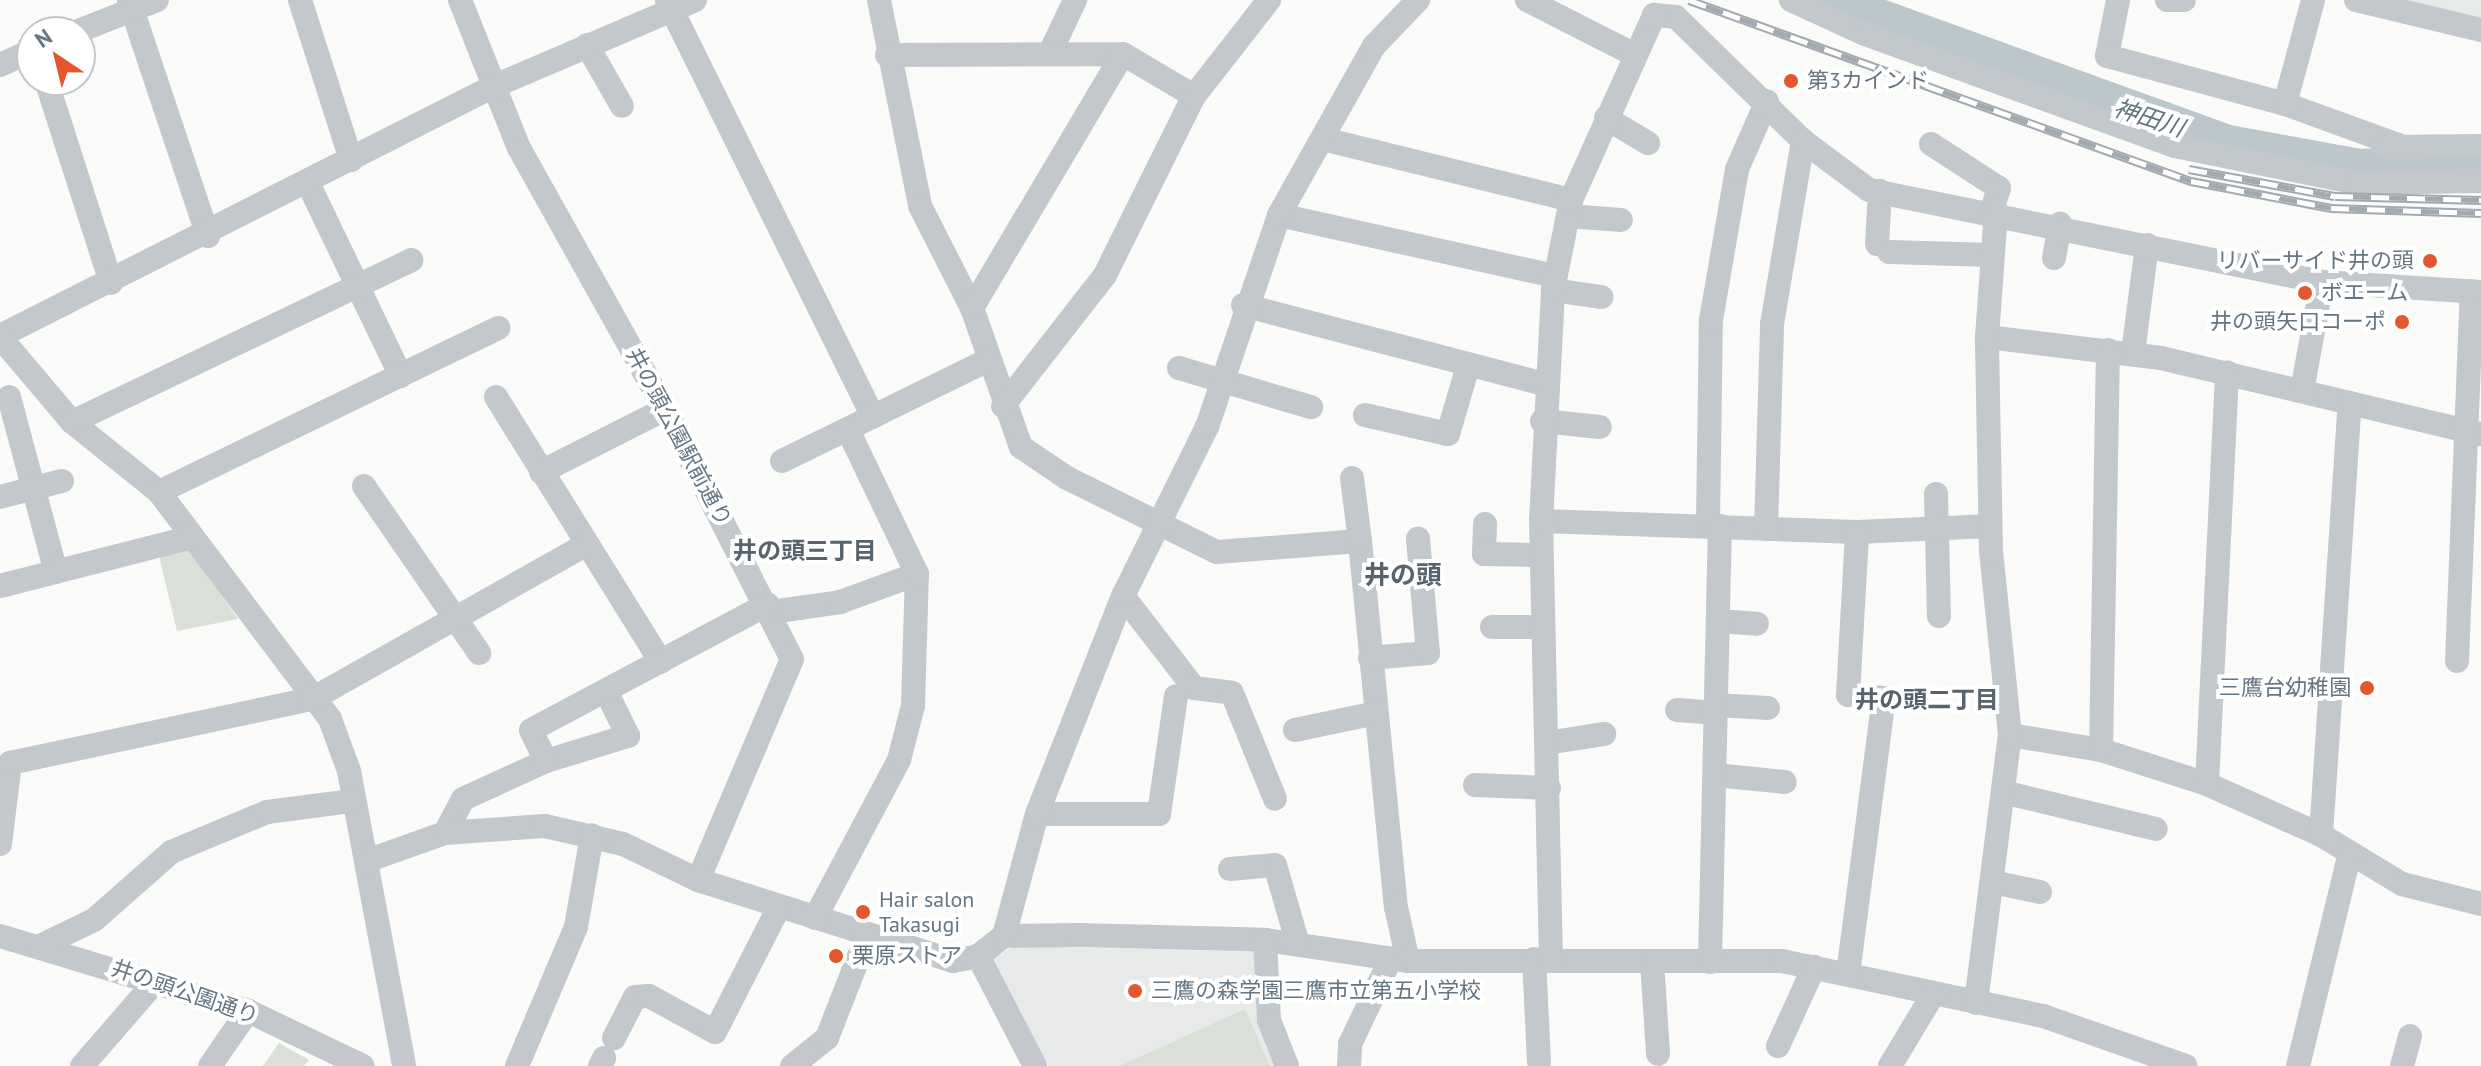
<!DOCTYPE html>
<meta charset="utf-8">
<style>
body{margin:0}
#map{position:relative;width:2481px;height:1066px;overflow:hidden;background:#fafaf8;font-family:"PT Sans","Noto Sans JP",sans-serif}
div>[style]{position:absolute}
[style*='--x']{left:calc(var(--x)*1px);top:calc(var(--y)*1px);width:calc(var(--w)*1px);rotate:calc(var(--a)*1deg)}
.built>*{inset:0;background:#e8e9e9}
.green>*{inset:0;background:#dadfd7}
.river>*{height:36px;margin:-18px;padding:0 18px;transform-origin:18px;border-radius:18px;background:#bbc7cb}
.minor>*{height:24px;margin:-12px;padding:0 12px;transform-origin:12px;border-radius:12px;background:#c3c8cc}
.rail>*{height:9px;margin-top:-4.5px;transform-origin:0;background:repeating-linear-gradient(90deg,#fff 0 18px,#a2aab0 0 36px);box-sizing:border-box;border-block:2px solid #a2aab0}
.dots>*{width:22px;height:22px;translate:-50% -50%;box-sizing:border-box;border:4px solid #fff;border-radius:50%}
span{translate:-50% -50%;white-space:nowrap;text-align:center;line-height:1.15;-webkit-text-stroke:8px #fff;paint-order:stroke}
.poi-label{font-size:22px;color:#657683}
.left{translate:0 -50%;text-align:left}
.right{translate:-100% -50%;text-align:right}
.street-label{font-size:22px;color:#657683}
.water-label{font-size:24px;color:#60757c;font-style:italic}
.neighbourhood-label{font-size:24px;color:#57646e;font-weight:700}
.quarter-label{font-size:26px;color:#57646e;font-weight:700}
.north{position:absolute;left:16px;top:16px;width:80px;height:80px;box-sizing:border-box;background:#fff;border:2px solid #c1c8cd;border-radius:50%;rotate:325deg;font-size:22px;font-weight:700;line-height:32px;text-align:center;color:#657683}
.north::after{content:'';display:block;margin:auto;width:28px;height:36px;background:#e4572e;clip-path:polygon(50% 0,100% 100%,50% 72%,0 100%)}
</style>
<div id="map">
<div class="built">
<div style="clip-path:polygon(2392px 0,2481px 0,2481px 19px)"></div>
<div style="clip-path:polygon(1015px 946px,1262px 952px,1279px 1066px,1049px 1066px,991px 959px)"></div>
</div>
<div class="green">
<div style="clip-path:polygon(187px 545px,238px 619px,177px 631px,158px 552px)"></div>
<div style="clip-path:polygon(1245px 1009px,1270px 1066px,1120px 1066px)"></div>
<div style="clip-path:polygon(279px 1043px,309px 1060px,304px 1066px,263px 1066px)"></div>
</div>
<div class="river">
<div style="--x:1833;--y:0;--w:420;--a:19.9"></div>
<div style="--x:2228;--y:143;--w:134;--a:10.3"></div>
<div style="--x:2360;--y:167;--w:121;--a:-2.4"></div>
</div>
<div class="minor">
<div style="--x:129;--y:0;--w:249;--a:71.5"></div>
<div style="--x:300;--y:0;--w:168;--a:72.3"></div>
<div style="--x:460;--y:0;--w:159;--a:68.3"></div>
<div style="--x:519;--y:148;--w:299;--a:60.8"></div>
<div style="--x:665;--y:409;--w:280;--a:63.1"></div>
<div style="--x:792;--y:659;--w:240;--a:113"></div>
<div style="--x:667;--y:0;--w:465;--a:63.7"></div>
<div style="--x:879;--y:0;--w:210;--a:78.7"></div>
<div style="--x:920;--y:206;--w:114;--a:63"></div>
<div style="--x:972;--y:308;--w:147;--a:70.6"></div>
<div style="--x:1021;--y:447;--w:55;--a:34"></div>
<div style="--x:1067;--y:478;--w:167;--a:26.3"></div>
<div style="--x:1217;--y:552;--w:143;--a:-4.4"></div>
<div style="--x:1360;--y:541;--w:368;--a:84.4"></div>
<div style="--x:1396;--y:907;--w:55;--a:77.5"></div>
<div style="--x:1527;--y:0;--w:119;--a:27"></div>
<div style="--x:1791;--y:0;--w:81;--a:24.7"></div>
<div style="--x:1865;--y:34;--w:330;--a:19.9"></div>
<div style="--x:2175;--y:146;--w:186;--a:11.5"></div>
<div style="--x:2357;--y:183;--w:124;--a:-0.9"></div>
<div style="--x:2118;--y:0;--w:57;--a:101.1"></div>
<div style="--x:2107;--y:56;--w:184;--a:15.1"></div>
<div style="--x:2285;--y:104;--w:120;--a:19.9"></div>
<div style="--x:2167;--y:0;--w:17;--a:0"></div>
<div style="--x:2356;--y:0;--w:129;--a:13.5"></div>
<div style="--x:76;--y:32;--w:87;--a:-21.6"></div>
<div style="--x:587;--y:45;--w:70;--a:60.2"></div>
<div style="--x:1050;--y:53;--w:59;--a:-64.7"></div>
<div style="--x:887;--y:55;--w:236;--a:-0.2"></div>
<div style="--x:1123;--y:54;--w:82;--a:30.6"></div>
<div style="--x:0;--y:65;--w:35;--a:-24"></div>
<div style="--x:46;--y:80;--w:213;--a:72.2"></div>
<div style="--x:2285;--y:104;--w:108;--a:-74.9"></div>
<div style="--x:1606;--y:118;--w:49;--a:30.8"></div>
<div style="--x:1323;--y:139;--w:255;--a:13.8"></div>
<div style="--x:1931;--y:144;--w:81;--a:32.9"></div>
<div style="--x:1999;--y:188;--w:22;--a:108"></div>
<div style="--x:2384;--y:147;--w:97;--a:-0.6"></div>
<div style="--x:308;--y:183;--w:214;--a:64.3"></div>
<div style="--x:1279;--y:215;--w:283;--a:12.5"></div>
<div style="--x:1568;--y:216;--w:53;--a:4.3"></div>
<div style="--x:1877;--y:244;--w:53;--a:-86.8"></div>
<div style="--x:1889;--y:252;--w:103;--a:1.7"></div>
<div style="--x:2054;--y:258;--w:35;--a:-80"></div>
<div style="--x:1553;--y:290;--w:49;--a:8.3"></div>
<div style="--x:1243;--y:305;--w:312;--a:14.7"></div>
<div style="--x:972;--y:308;--w:295;--a:-59.3"></div>
<div style="--x:0;--y:336;--w:549;--a:-26.84"></div>
<div style="--x:490;--y:88;--w:223;--a:-23.2"></div>
<div style="--x:0;--y:337;--w:111;--a:49.7"></div>
<div style="--x:72;--y:422;--w:112;--a:38.8"></div>
<div style="--x:159;--y:492;--w:284;--a:53"></div>
<div style="--x:330;--y:719;--w:55;--a:69.9"></div>
<div style="--x:349;--y:771;--w:300;--a:79.4"></div>
<div style="--x:1987;--y:337;--w:175;--a:6.9"></div>
<div style="--x:2161;--y:358;--w:329;--a:13.4"></div>
<div style="--x:2133;--y:353;--w:109;--a:-82.6"></div>
<div style="--x:1179;--y:368;--w:138;--a:16.5"></div>
<div style="--x:2302;--y:391;--w:111;--a:-79.6"></div>
<div style="--x:9;--y:397;--w:181;--a:75"></div>
<div style="--x:496;--y:397;--w:312;--a:58.1"></div>
<div style="--x:1003;--y:406;--w:166;--a:-52.1"></div>
<div style="--x:1105;--y:275;--w:200;--a:-63.6"></div>
<div style="--x:1194;--y:96;--w:122;--a:-52"></div>
<div style="--x:1365;--y:415;--w:85;--a:12.9"></div>
<div style="--x:1448;--y:434;--w:71;--a:-73.6"></div>
<div style="--x:1542;--y:421;--w:58;--a:5.9"></div>
<div style="--x:72;--y:422;--w:376;--a:-25.5"></div>
<div style="--x:782;--y:461;--w:229;--a:-26.1"></div>
<div style="--x:541;--y:472;--w:139;--a:-26.9"></div>
<div style="--x:1352;--y:478;--w:64;--a:82.8"></div>
<div style="--x:364;--y:486;--w:203;--a:55.4"></div>
<div style="--x:159;--y:492;--w:377;--a:-25.8"></div>
<div style="--x:1936;--y:494;--w:122;--a:88.6"></div>
<div style="--x:0;--y:497;--w:64;--a:-14.5"></div>
<div style="--x:1541;--y:521;--w:316;--a:2"></div>
<div style="--x:1857;--y:532;--w:133;--a:-2.6"></div>
<div style="--x:1485;--y:524;--w:30;--a:92"></div>
<div style="--x:1484;--y:554;--w:57;--a:1"></div>
<div style="--x:1708;--y:525;--w:205;--a:-89.2"></div>
<div style="--x:1711;--y:320;--w:153;--a:-80.2"></div>
<div style="--x:1737;--y:169;--w:74;--a:-66.2"></div>
<div style="--x:1766;--y:529;--w:205;--a:-88.3"></div>
<div style="--x:1772;--y:324;--w:186;--a:-80.4"></div>
<div style="--x:0;--y:586;--w:195;--a:-14.3"></div>
<div style="--x:1123;--y:596;--w:116;--a:52.3"></div>
<div style="--x:1194;--y:688;--w:38;--a:7"></div>
<div style="--x:1232;--y:693;--w:114;--a:67.9"></div>
<div style="--x:771;--y:612;--w:70;--a:-8.2"></div>
<div style="--x:840;--y:602;--w:82;--a:-20"></div>
<div style="--x:1718;--y:621;--w:39;--a:4"></div>
<div style="--x:1492;--y:627;--w:50;--a:0"></div>
<div style="--x:1370;--y:658;--w:58;--a:-4.9"></div>
<div style="--x:1428;--y:653;--w:115;--a:-95"></div>
<div style="--x:2457;--y:661;--w:370;--a:-87.7"></div>
<div style="--x:1716;--y:705;--w:52;--a:3.3"></div>
<div style="--x:1677;--y:710;--w:39;--a:4"></div>
<div style="--x:1295;--y:730;--w:83;--a:-11.9"></div>
<div style="--x:2010;--y:735;--w:92;--a:9.4"></div>
<div style="--x:2101;--y:750;--w:111;--a:17.8"></div>
<div style="--x:2207;--y:784;--w:125;--a:24.1"></div>
<div style="--x:2321;--y:835;--w:95;--a:31.2"></div>
<div style="--x:2402;--y:884;--w:81;--a:14.2"></div>
<div style="--x:1547;--y:743;--w:58;--a:-9"></div>
<div style="--x:2101;--y:750;--w:400;--a:-89"></div>
<div style="--x:546;--y:761;--w:86;--a:-17"></div>
<div style="--x:628;--y:736;--w:46;--a:-116"></div>
<div style="--x:1715;--y:775;--w:70;--a:5.7"></div>
<div style="--x:2207;--y:784;--w:412;--a:-87.2"></div>
<div style="--x:1475;--y:785;--w:74;--a:2.3"></div>
<div style="--x:2003;--y:792;--w:157;--a:13.6"></div>
<div style="--x:1037;--y:814;--w:122;--a:0"></div>
<div style="--x:1159;--y:814;--w:119;--a:-81.8"></div>
<div style="--x:445;--y:833;--w:38;--a:-62"></div>
<div style="--x:463;--y:799;--w:91;--a:-24.6"></div>
<div style="--x:546;--y:761;--w:34;--a:-116"></div>
<div style="--x:531;--y:730;--w:268;--a:-28"></div>
<div style="--x:2321;--y:835;--w:433;--a:-86.2"></div>
<div style="--x:0;--y:844;--w:82;--a:-83"></div>
<div style="--x:10;--y:763;--w:309;--a:-12"></div>
<div style="--x:312;--y:699;--w:316;--a:-29.4"></div>
<div style="--x:366;--y:861;--w:84;--a:-19.5"></div>
<div style="--x:445;--y:833;--w:100;--a:-4"></div>
<div style="--x:545;--y:826;--w:80;--a:13"></div>
<div style="--x:623;--y:844;--w:83;--a:25.6"></div>
<div style="--x:698;--y:880;--w:268;--a:17.6"></div>
<div style="--x:953;--y:961;--w:25;--a:-11"></div>
<div style="--x:978;--y:956;--w:33;--a:-38"></div>
<div style="--x:1004;--y:936;--w:76;--a:-0.8"></div>
<div style="--x:1080;--y:935;--w:185;--a:1.5"></div>
<div style="--x:1265;--y:940;--w:145;--a:8.4"></div>
<div style="--x:1408;--y:961;--w:374;--a:0"></div>
<div style="--x:1782;--y:961;--w:267;--a:11.9"></div>
<div style="--x:2043;--y:1016;--w:151;--a:19.3"></div>
<div style="--x:1230;--y:869;--w:45;--a:-5.1"></div>
<div style="--x:1275;--y:865;--w:82;--a:73.8"></div>
<div style="--x:1992;--y:882;--w:49;--a:11.8"></div>
<div style="--x:815;--y:918;--w:179;--a:-62"></div>
<div style="--x:899;--y:760;--w:56;--a:-75.5"></div>
<div style="--x:913;--y:706;--w:132;--a:-88.3"></div>
<div style="--x:917;--y:574;--w:160;--a:-115.6"></div>
<div style="--x:0;--y:936;--w:259;--a:16.8"></div>
<div style="--x:248;--y:1011;--w:127;--a:25.6"></div>
<div style="--x:1004;--y:936;--w:126;--a:-74.9"></div>
<div style="--x:1037;--y:814;--w:234;--a:-68.5"></div>
<div style="--x:1123;--y:596;--w:189;--a:-63.6"></div>
<div style="--x:1207;--y:427;--w:224;--a:-71.2"></div>
<div style="--x:1279;--y:215;--w:194;--a:-60.7"></div>
<div style="--x:1374;--y:46;--w:64;--a:-46.3"></div>
<div style="--x:1265;--y:940;--w:80;--a:87.1"></div>
<div style="--x:1269;--y:1020;--w:49;--a:68.6"></div>
<div style="--x:42;--y:945;--w:58;--a:-25.7"></div>
<div style="--x:94;--y:920;--w:103;--a:-41.4"></div>
<div style="--x:171;--y:852;--w:104;--a:-22.6"></div>
<div style="--x:267;--y:812;--w:86;--a:-7.4"></div>
<div style="--x:978;--y:956;--w:124;--a:62.6"></div>
<div style="--x:1534;--y:959;--w:103;--a:87.2"></div>
<div style="--x:1551;--y:960;--w:439;--a:-91.3"></div>
<div style="--x:1541;--y:521;--w:231;--a:-87"></div>
<div style="--x:1553;--y:290;--w:92;--a:-78.7"></div>
<div style="--x:1571;--y:200;--w:203;--a:-65.8"></div>
<div style="--x:1654;--y:15;--w:22;--a:5"></div>
<div style="--x:1676;--y:17;--w:177;--a:44.3"></div>
<div style="--x:1803;--y:141;--w:82;--a:36.6"></div>
<div style="--x:1869;--y:190;--w:462;--a:11.5"></div>
<div style="--x:2322;--y:282;--w:159;--a:3.6"></div>
<div style="--x:1652;--y:961;--w:93;--a:86.3"></div>
<div style="--x:1710;--y:962;--w:436;--a:-88.7"></div>
<div style="--x:1848;--y:974;--w:278;--a:-82.6"></div>
<div style="--x:1884;--y:698;--w:36;--a:-175"></div>
<div style="--x:1848;--y:695;--w:163;--a:-86.8"></div>
<div style="--x:1976;--y:1003;--w:270;--a:-82.8"></div>
<div style="--x:2010;--y:735;--w:184;--a:-95.9"></div>
<div style="--x:1991;--y:552;--w:215;--a:-91.1"></div>
<div style="--x:1987;--y:337;--w:127;--a:-85.9"></div>
<div style="--x:614;--y:1038;--w:46;--a:-62.9"></div>
<div style="--x:635;--y:997;--w:14;--a:-4"></div>
<div style="--x:649;--y:996;--w:75;--a:28.6"></div>
<div style="--x:715;--y:1032;--w:140;--a:-62.9"></div>
<div style="--x:1778;--y:1046;--w:87;--a:-65.5"></div>
<div style="--x:82;--y:1066;--w:111;--a:-49"></div>
<div style="--x:210;--y:1066;--w:67;--a:-55.4"></div>
<div style="--x:517;--y:1066;--w:151;--a:-67"></div>
<div style="--x:576;--y:927;--w:93;--a:-80.1"></div>
<div style="--x:600;--y:1066;--w:9;--a:-63"></div>
<div style="--x:792;--y:1066;--w:45;--a:-38.7"></div>
<div style="--x:827;--y:1038;--w:107;--a:-68.7"></div>
<div style="--x:1349;--y:1066;--w:22;--a:-87"></div>
<div style="--x:1350;--y:1044;--w:93;--a:-64.5"></div>
<div style="--x:1890;--y:1066;--w:82;--a:-59"></div>
<div style="--x:2298;--y:1066;--w:219;--a:-76.3"></div>
<div style="--x:2402;--y:1066;--w:31;--a:-75"></div>
</div>
<div class="rail">
<div style="--x:1689;--y:0;--w:534;--a:19.83"></div>
<div style="--x:2191;--y:181;--w:143;--a:10.9"></div>
<div style="--x:2331;--y:208;--w:150;--a:1.9"></div>
<div style="--x:2189;--y:169;--w:148;--a:10.5"></div>
<div style="--x:2335;--y:196;--w:146;--a:1.6"></div>
</div>
<div class="dots">
<div style="left:1791px;top:81px;background:#e4572e"></div>
<div style="left:2430px;top:261px;background:#e4572e"></div>
<div style="left:2305px;top:293px;background:#e4572e"></div>
<div style="left:2402px;top:322px;background:#e4572e"></div>
<div style="left:2367px;top:688px;background:#e4572e"></div>
<div style="left:863px;top:912px;background:#e4572e"></div>
<div style="left:836px;top:956px;background:#e4572e"></div>
<div style="left:1135px;top:991px;background:#e4572e"></div>
</div>
<div class="poi-label">
<span class="left" style="left:1807px;top:81px">第3カインド</span>
<span class="right" style="left:2414px;top:261px">リバーサイド井の頭</span>
<span class="left" style="left:2321px;top:293px">ボエーム</span>
<span class="right" style="left:2386px;top:322px">井の頭矢口コーポ</span>
<span class="right" style="left:2351px;top:688px">三鷹台幼稚園</span>
<span class="left" style="left:879px;top:912px">Hair salon<br>Takasugi</span>
<span class="left" style="left:852px;top:956px">栗原ストア</span>
<span class="left" style="left:1151px;top:991px">三鷹の森学園三鷹市立第五小学校</span>
</div>
<div class="street-label">
<span style="left:679px;top:437px;rotate:62deg">井の頭公園駅前通り</span>
<span style="left:185px;top:992px;rotate:19deg">井の頭公園通り</span>
</div>
<div class="water-label">
<span style="left:2149px;top:118px;rotate:18deg">神田川</span>
</div>
<div class="neighbourhood-label">
<span style="left:805px;top:551px">井の頭三丁目</span>
<span style="left:1927px;top:700px">井の頭二丁目</span>
</div>
<div class="quarter-label">
<span style="left:1403px;top:575px">井の頭</span>
</div>
<div class="north">N</div>
</div>
